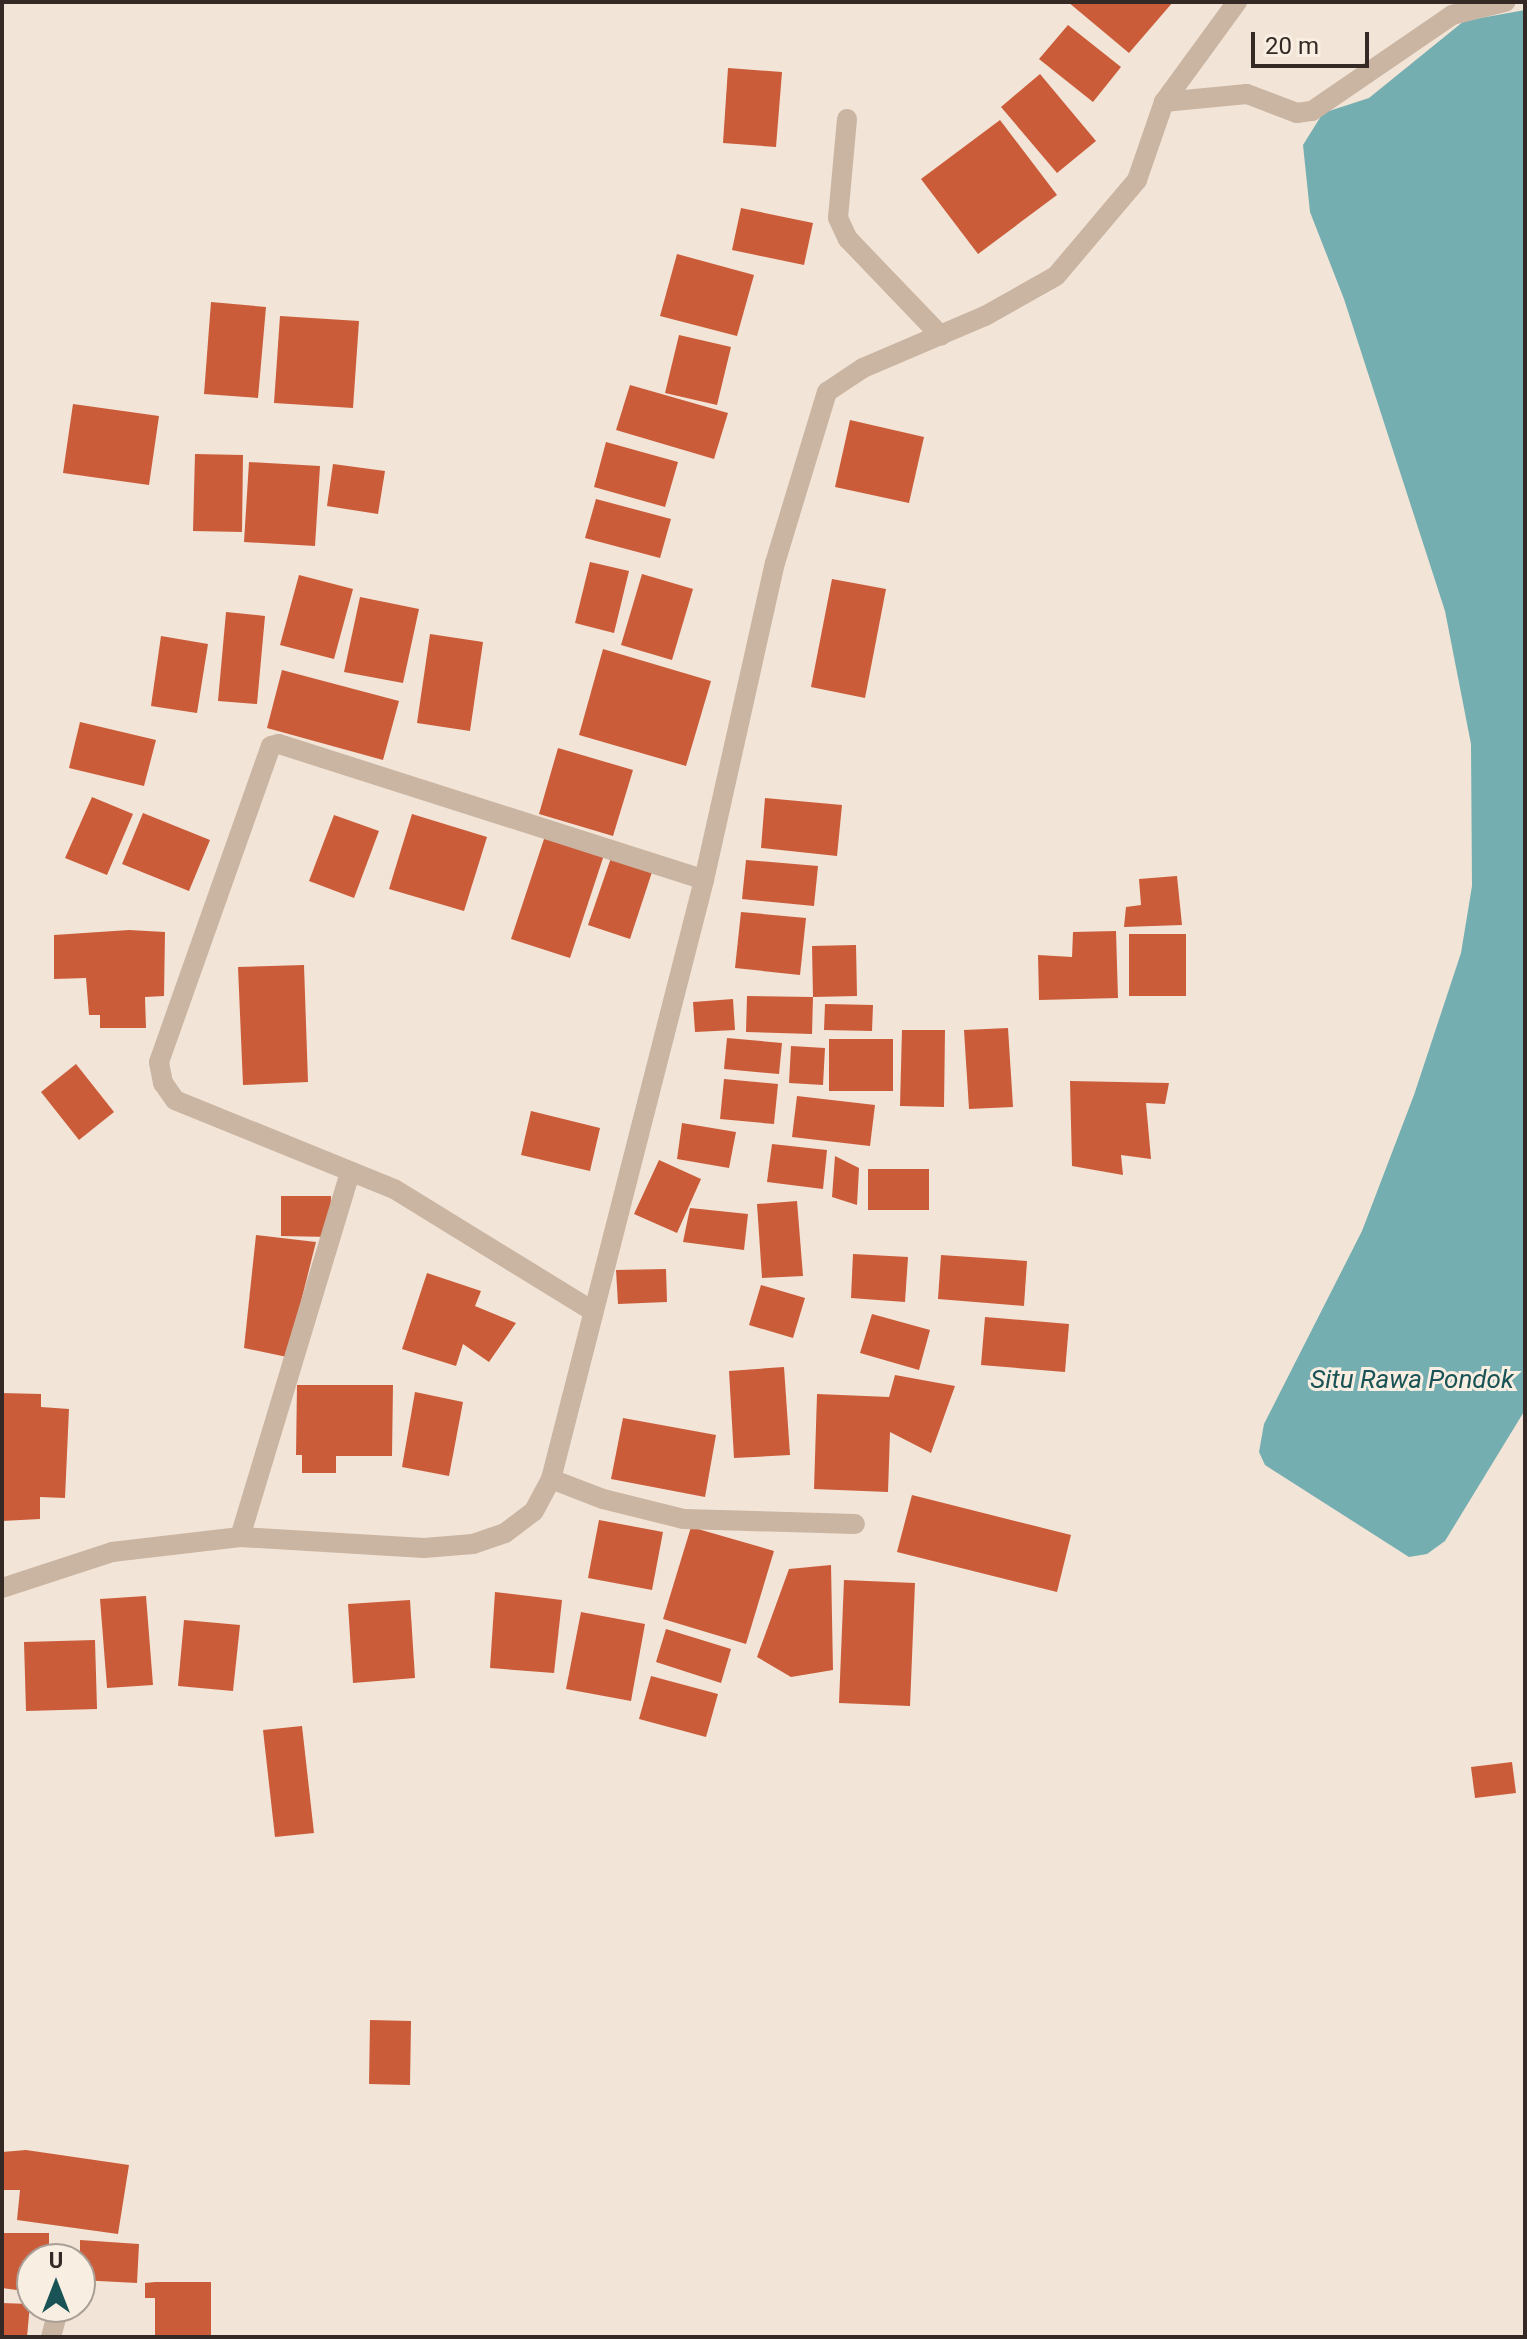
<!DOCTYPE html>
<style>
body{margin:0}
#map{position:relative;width:1527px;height:2339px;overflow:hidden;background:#f2e4d6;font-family:Roboto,sans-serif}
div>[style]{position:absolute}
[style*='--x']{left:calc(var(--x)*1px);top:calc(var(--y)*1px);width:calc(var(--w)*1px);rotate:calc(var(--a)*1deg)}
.water>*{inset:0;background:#74aeb0}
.building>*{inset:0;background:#cb5c3a}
.minor>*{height:20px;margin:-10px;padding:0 10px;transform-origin:10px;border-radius:10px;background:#cab4a2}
span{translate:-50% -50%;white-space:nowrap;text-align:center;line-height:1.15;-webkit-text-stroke:6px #f9eee2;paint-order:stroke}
.water-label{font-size:26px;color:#195356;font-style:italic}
.frame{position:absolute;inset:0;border:4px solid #342925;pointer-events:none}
.north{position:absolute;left:16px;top:2243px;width:80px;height:80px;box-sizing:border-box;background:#f9eee2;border:2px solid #aa9f96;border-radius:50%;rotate:0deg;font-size:22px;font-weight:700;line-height:32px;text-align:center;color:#342925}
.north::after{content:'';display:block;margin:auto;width:28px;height:36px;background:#195356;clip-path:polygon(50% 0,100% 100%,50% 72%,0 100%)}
.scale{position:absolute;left:1251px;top:32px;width:118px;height:36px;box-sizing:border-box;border:4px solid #342925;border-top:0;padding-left:10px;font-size:24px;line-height:28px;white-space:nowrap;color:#342925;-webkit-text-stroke:6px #f9eee2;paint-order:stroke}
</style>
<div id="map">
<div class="water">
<div style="clip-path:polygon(1525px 10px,1525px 1410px,1445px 1541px,1427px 1554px,1409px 1557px,1265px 1465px,1259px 1452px,1264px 1424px,1362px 1231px,1414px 1095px,1461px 953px,1472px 886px,1471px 744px,1445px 611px,1344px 299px,1310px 212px,1303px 145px,1323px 113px,1369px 98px,1464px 21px)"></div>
</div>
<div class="building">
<div style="clip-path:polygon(1068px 2px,1173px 2px,1129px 53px)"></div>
<div style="clip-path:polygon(1068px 25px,1121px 67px,1093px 102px,1039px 59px)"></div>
<div style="clip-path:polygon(728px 68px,782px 72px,776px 147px,723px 143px)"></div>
<div style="clip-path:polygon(1040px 74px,1096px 141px,1057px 173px,1001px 107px)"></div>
<div style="clip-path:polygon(1000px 120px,1057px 195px,978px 254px,921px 179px)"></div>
<div style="clip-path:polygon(741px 208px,813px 223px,804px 265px,732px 250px)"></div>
<div style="clip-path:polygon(677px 254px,754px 275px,737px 336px,660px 316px)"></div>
<div style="clip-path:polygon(211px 302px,266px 307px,258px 398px,204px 394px)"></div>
<div style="clip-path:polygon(280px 316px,359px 321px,353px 408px,274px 403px)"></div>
<div style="clip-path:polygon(679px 335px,731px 347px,717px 405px,665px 393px)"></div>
<div style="clip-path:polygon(630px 385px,728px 413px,714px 459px,616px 430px)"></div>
<div style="clip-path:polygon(73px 404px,159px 416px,149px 485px,63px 473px)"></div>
<div style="clip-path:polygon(850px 420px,924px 437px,909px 503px,835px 487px)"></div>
<div style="clip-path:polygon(606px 442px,678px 462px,665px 507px,594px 487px)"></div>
<div style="clip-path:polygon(195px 454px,243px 455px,242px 532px,193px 531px)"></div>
<div style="clip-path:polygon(249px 462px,320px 466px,315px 546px,244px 542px)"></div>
<div style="clip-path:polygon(333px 464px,385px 471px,378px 514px,327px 506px)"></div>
<div style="clip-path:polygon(596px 499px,671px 519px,660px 558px,585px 538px)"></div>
<div style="clip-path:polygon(590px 562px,629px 571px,614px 633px,575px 623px)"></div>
<div style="clip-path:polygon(642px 574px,693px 589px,672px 660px,621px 645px)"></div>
<div style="clip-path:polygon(299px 575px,353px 589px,334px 659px,280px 645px)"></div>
<div style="clip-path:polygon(832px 579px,886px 589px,865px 698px,811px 687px)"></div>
<div style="clip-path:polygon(360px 597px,419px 609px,403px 683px,344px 672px)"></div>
<div style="clip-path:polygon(226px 612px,265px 616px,257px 704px,218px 701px)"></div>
<div style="clip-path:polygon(430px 634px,483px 642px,470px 731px,417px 723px)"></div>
<div style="clip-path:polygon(161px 636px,208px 644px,197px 713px,151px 706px)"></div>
<div style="clip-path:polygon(603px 649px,711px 681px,686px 766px,579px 735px)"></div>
<div style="clip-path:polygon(282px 670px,399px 701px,383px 760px,267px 728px)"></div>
<div style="clip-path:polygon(80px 722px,156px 740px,144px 786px,69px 768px)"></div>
<div style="clip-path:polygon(558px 748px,633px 770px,613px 836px,539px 814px)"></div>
<div style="clip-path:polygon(92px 797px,133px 814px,107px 875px,65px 858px)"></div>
<div style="clip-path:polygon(765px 798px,842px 805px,837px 856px,761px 848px)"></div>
<div style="clip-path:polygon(143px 813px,210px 840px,189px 891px,122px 864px)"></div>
<div style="clip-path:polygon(412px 814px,487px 837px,464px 911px,389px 889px)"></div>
<div style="clip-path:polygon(334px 815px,379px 831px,354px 898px,309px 881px)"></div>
<div style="clip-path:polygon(545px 836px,604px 855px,570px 958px,511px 939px)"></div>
<div style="clip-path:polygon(613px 852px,654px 866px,630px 939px,588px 925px)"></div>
<div style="clip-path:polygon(746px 860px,818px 866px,814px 906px,742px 899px)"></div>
<div style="clip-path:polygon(1177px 876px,1182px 925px,1124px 927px,1126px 907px,1141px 905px,1139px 879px)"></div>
<div style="clip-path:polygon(741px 912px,806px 918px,800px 975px,735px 968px)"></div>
<div style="clip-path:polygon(129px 930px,165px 932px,164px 996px,145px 997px,146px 1028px,100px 1028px,100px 1015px,89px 1015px,86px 978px,54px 979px,54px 935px)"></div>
<div style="clip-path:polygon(1116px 931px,1118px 998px,1039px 1000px,1038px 955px,1072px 957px,1073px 932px)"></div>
<div style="clip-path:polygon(1129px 934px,1186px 934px,1186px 996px,1129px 996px)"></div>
<div style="clip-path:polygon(856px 945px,857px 996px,813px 997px,812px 946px)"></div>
<div style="clip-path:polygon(304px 965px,308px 1082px,243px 1085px,238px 967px)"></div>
<div style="clip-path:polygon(747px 996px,813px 997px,812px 1034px,746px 1032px)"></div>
<div style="clip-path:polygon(733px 999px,735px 1030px,695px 1032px,693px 1002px)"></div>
<div style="clip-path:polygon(825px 1004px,873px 1005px,872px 1031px,824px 1030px)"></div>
<div style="clip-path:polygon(1008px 1028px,1013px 1107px,969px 1109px,964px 1030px)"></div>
<div style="clip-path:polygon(902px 1030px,945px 1030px,944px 1107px,900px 1106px)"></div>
<div style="clip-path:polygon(727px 1038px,782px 1043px,779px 1074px,724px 1069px)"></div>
<div style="clip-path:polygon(829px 1039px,893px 1039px,893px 1091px,829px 1091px)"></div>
<div style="clip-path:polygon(791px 1046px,825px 1048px,823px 1085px,789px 1083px)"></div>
<div style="clip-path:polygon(76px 1064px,114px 1112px,79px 1140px,41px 1092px)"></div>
<div style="clip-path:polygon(724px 1079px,778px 1084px,774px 1124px,720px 1119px)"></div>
<div style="clip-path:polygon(1070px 1081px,1169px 1083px,1165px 1104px,1146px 1103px,1151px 1159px,1121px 1155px,1123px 1175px,1072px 1166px)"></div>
<div style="clip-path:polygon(797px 1096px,875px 1105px,870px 1146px,792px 1137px)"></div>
<div style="clip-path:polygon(531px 1111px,600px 1128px,590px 1171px,521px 1155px)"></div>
<div style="clip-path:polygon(682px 1123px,736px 1132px,729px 1168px,677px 1159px)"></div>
<div style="clip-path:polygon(772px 1144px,827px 1150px,823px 1189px,767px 1182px)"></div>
<div style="clip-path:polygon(835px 1156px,859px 1168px,857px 1205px,832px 1197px)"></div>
<div style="clip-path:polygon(659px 1160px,701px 1179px,677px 1233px,634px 1214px)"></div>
<div style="clip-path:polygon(868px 1169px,929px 1169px,929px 1210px,868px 1210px)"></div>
<div style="clip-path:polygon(281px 1196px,331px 1196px,330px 1237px,281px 1236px)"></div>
<div style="clip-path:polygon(797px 1201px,803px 1276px,762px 1278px,757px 1204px)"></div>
<div style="clip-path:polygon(690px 1208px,748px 1214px,744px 1250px,683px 1242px)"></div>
<div style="clip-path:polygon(256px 1235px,316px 1242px,287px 1357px,244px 1348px)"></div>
<div style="clip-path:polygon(853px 1254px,908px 1257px,905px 1302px,851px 1298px)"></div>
<div style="clip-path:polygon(941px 1255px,1027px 1261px,1024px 1306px,938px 1299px)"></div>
<div style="clip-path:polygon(666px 1269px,667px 1302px,618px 1304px,616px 1270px)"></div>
<div style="clip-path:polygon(427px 1273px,481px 1291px,475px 1306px,516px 1323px,489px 1362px,463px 1344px,456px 1366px,402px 1349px)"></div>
<div style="clip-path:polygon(761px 1285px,805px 1298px,793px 1338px,749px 1325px)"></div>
<div style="clip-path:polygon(872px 1314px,930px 1330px,919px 1370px,860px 1353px)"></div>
<div style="clip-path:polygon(985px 1317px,1069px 1324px,1065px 1372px,981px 1365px)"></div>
<div style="clip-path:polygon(784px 1367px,790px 1455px,734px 1458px,729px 1371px)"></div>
<div style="clip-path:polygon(895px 1375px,955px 1386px,931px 1453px,890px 1432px,888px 1492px,814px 1489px,817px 1394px,889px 1397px)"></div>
<div style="clip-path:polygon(297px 1385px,393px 1385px,392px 1456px,336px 1456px,336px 1473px,302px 1473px,302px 1455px,296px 1455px)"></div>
<div style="clip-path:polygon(415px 1392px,463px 1402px,449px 1476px,402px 1467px)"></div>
<div style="clip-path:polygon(2px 1393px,41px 1394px,41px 1407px,69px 1409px,65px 1498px,40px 1497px,40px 1519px,2px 1521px)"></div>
<div style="clip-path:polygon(623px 1418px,716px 1435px,705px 1497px,611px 1479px)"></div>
<div style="clip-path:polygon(912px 1495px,1071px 1535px,1057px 1592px,897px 1552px)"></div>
<div style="clip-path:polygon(599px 1520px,663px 1532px,652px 1590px,588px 1578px)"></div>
<div style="clip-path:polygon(691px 1527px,774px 1551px,746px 1644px,663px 1619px)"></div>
<div style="clip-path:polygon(831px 1565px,833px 1670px,791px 1677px,757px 1657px,789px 1569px)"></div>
<div style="clip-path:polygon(844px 1580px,915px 1583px,910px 1706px,839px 1703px)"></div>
<div style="clip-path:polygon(495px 1592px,562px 1600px,554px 1673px,490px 1668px)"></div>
<div style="clip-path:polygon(146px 1596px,153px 1685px,107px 1688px,100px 1599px)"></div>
<div style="clip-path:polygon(410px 1600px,415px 1678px,353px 1683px,348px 1604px)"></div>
<div style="clip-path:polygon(581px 1612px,645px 1624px,631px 1701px,566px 1689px)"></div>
<div style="clip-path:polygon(184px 1620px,240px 1625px,233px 1691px,178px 1686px)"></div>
<div style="clip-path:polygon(666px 1629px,731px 1649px,721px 1683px,656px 1662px)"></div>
<div style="clip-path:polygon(95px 1640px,97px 1709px,26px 1711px,24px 1642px)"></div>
<div style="clip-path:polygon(651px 1676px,718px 1694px,706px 1737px,639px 1719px)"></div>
<div style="clip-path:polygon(302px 1726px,314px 1833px,275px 1837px,263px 1730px)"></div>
<div style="clip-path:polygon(1512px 1762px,1516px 1793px,1475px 1798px,1471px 1767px)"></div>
<div style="clip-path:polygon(370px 2020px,411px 2021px,410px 2085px,369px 2084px)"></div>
<div style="clip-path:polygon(26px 2150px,129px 2165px,118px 2234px,17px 2220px,20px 2190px,2px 2190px,2px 2152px)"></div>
<div style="clip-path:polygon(2px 2233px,49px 2233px,49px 2259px,32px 2259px,24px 2291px,2px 2288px)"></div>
<div style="clip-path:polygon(80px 2240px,139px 2244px,137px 2283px,80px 2280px)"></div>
<div style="clip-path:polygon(155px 2282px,211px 2282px,211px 2337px,155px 2337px,155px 2298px,145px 2298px,145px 2283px)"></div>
<div style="clip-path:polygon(2px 2303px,30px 2304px,27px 2337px,2px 2337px)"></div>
</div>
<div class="minor">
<div style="--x:1164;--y:102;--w:83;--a:-5.5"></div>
<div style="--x:1247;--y:94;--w:53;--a:20.8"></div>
<div style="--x:1297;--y:113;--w:15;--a:-8"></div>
<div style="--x:1312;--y:111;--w:170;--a:-34.4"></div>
<div style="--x:1452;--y:15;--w:55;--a:-13.8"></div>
<div style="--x:847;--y:119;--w:99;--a:95.2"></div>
<div style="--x:838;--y:218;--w:23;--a:65"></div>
<div style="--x:848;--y:239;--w:134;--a:46.2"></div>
<div style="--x:591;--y:1310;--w:231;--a:-148.4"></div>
<div style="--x:394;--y:1189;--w:236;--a:-157.9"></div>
<div style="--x:175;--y:1100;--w:21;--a:-125"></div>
<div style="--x:163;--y:1083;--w:21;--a:-101"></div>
<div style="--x:159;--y:1062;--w:335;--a:-70.5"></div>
<div style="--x:271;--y:746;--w:8;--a:-14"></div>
<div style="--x:279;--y:744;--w:446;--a:17.7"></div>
<div style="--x:551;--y:1479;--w:56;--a:21"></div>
<div style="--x:603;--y:1499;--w:83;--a:13.9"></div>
<div style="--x:684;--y:1519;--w:171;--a:1.7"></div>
<div style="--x:240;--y:1537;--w:381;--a:-73.2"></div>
<div style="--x:2;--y:1588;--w:116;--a:-18.1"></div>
<div style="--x:112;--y:1552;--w:129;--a:-6.7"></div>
<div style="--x:240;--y:1537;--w:184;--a:3.4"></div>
<div style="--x:424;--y:1548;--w:49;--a:-4.7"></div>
<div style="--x:473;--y:1544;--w:34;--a:-19"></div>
<div style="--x:505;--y:1533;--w:36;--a:-37"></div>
<div style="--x:534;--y:1511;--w:36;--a:-62"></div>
<div style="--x:551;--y:1479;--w:618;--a:-75.67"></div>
<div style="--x:704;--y:880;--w:325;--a:-77.4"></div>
<div style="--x:775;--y:563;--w:179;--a:-73.1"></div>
<div style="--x:827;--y:392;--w:43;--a:-33.7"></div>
<div style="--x:863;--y:368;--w:133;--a:-23.1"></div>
<div style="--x:985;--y:316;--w:81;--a:-29.4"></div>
<div style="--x:1056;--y:276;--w:126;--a:-49.8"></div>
<div style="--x:1137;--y:180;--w:83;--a:-70.9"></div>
<div style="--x:1164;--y:102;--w:124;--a:-53.9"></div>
<div style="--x:51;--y:2337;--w:31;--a:-75"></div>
</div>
<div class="water-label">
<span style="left:1412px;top:1380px">Situ Rawa Pondok</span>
</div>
<div class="frame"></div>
<div class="north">U</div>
<div class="scale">20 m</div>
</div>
